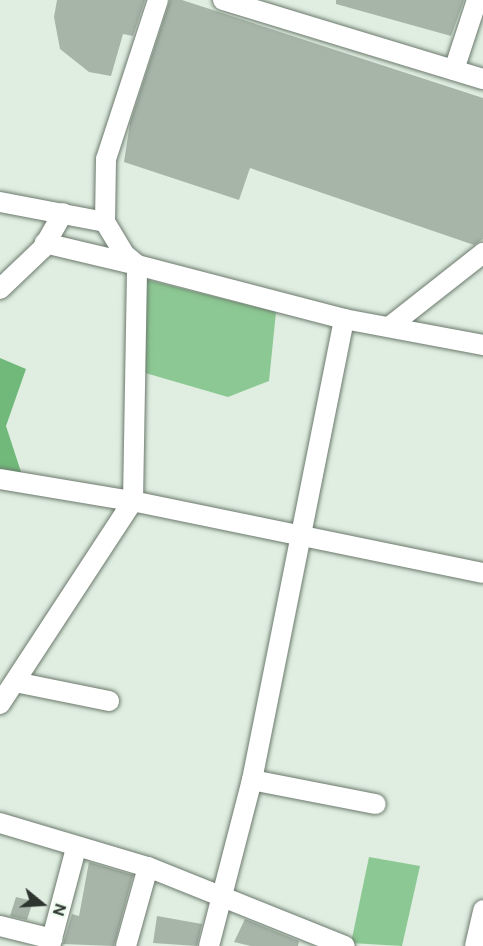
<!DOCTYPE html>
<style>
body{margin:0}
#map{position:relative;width:483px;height:946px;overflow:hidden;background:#dfeee0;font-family:"DM Sans",sans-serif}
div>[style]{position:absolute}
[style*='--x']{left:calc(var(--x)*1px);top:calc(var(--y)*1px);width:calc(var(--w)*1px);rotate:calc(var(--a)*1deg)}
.green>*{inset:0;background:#8cc893}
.forest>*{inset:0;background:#70b97a}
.building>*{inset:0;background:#a7b5a8}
.roads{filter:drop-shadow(0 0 2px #6c796d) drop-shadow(0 0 2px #6c796d)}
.minor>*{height:20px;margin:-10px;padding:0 10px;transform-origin:10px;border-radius:10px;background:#fff}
span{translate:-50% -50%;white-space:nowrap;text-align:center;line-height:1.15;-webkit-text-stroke:5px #ecfbed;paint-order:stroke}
.north{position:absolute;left:12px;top:874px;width:60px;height:60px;-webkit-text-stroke:4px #ecfbed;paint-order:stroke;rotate:108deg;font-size:16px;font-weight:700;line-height:24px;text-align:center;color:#2e342f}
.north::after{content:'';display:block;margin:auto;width:21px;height:27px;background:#2e342f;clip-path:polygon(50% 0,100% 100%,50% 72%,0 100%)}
</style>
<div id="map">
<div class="green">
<div style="clip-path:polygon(140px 278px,276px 312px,269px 381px,228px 397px,135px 370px)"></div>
<div style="clip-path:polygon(369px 857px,420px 866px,402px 946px,351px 943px)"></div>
</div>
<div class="forest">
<div style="clip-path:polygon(0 358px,26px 369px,6px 426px,23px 478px,0 474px)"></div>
</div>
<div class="building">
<div style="clip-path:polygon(57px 0,145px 0,133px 36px,123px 34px,111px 76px,89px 72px,60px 49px,54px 17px)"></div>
<div style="clip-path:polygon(170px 0,182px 0,483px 98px,483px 239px,474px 245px,250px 168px,239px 200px,124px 162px,130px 123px)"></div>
<div style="clip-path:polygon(336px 0,464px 0,451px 36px,336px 4px)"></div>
<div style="clip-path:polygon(89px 862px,133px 875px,114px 946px,63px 944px,72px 914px,79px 916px)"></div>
<div style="clip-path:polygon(16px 897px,33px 901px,27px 920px,10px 916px)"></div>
<div style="clip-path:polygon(157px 916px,202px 924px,197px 946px,153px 943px)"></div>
<div style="clip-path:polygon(245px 919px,299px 941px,298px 946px,251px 946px,234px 942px)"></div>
</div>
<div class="roads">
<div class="minor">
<div style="--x:158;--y:0;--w:167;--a:108.1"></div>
<div style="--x:106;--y:159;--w:63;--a:90.9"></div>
<div style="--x:105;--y:222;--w:37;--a:59"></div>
<div style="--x:124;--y:254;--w:17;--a:40"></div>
<div style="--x:137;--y:265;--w:214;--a:14.6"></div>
<div style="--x:344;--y:319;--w:141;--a:10.6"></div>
<div style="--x:223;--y:0;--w:272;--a:16.9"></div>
<div style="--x:454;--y:70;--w:74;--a:-71.8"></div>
<div style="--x:0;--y:202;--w:107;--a:10.8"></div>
<div style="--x:0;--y:289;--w:59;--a:-43.6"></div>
<div style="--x:43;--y:248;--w:40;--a:-60.3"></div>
<div style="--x:389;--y:327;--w:120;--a:-38.2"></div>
<div style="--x:0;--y:479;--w:139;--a:9.5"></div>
<div style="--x:137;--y:502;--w:353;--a:11.6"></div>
<div style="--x:15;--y:682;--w:96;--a:11.4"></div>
<div style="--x:0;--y:704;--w:243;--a:-56.8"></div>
<div style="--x:133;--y:501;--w:236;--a:-89"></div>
<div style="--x:137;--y:265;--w:95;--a:-166.6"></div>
<div style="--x:252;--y:780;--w:126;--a:11"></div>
<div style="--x:0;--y:823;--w:154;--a:16.6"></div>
<div style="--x:148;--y:867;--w:212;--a:21.9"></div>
<div style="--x:0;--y:926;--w:54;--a:14"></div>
<div style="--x:50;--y:946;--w:101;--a:-75.1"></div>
<div style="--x:126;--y:946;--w:82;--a:-74.4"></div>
<div style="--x:209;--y:946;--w:171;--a:-75.5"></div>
<div style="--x:252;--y:780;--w:470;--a:-78.7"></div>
<div style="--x:475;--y:946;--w:37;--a:-77"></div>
</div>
</div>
<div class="north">N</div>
</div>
